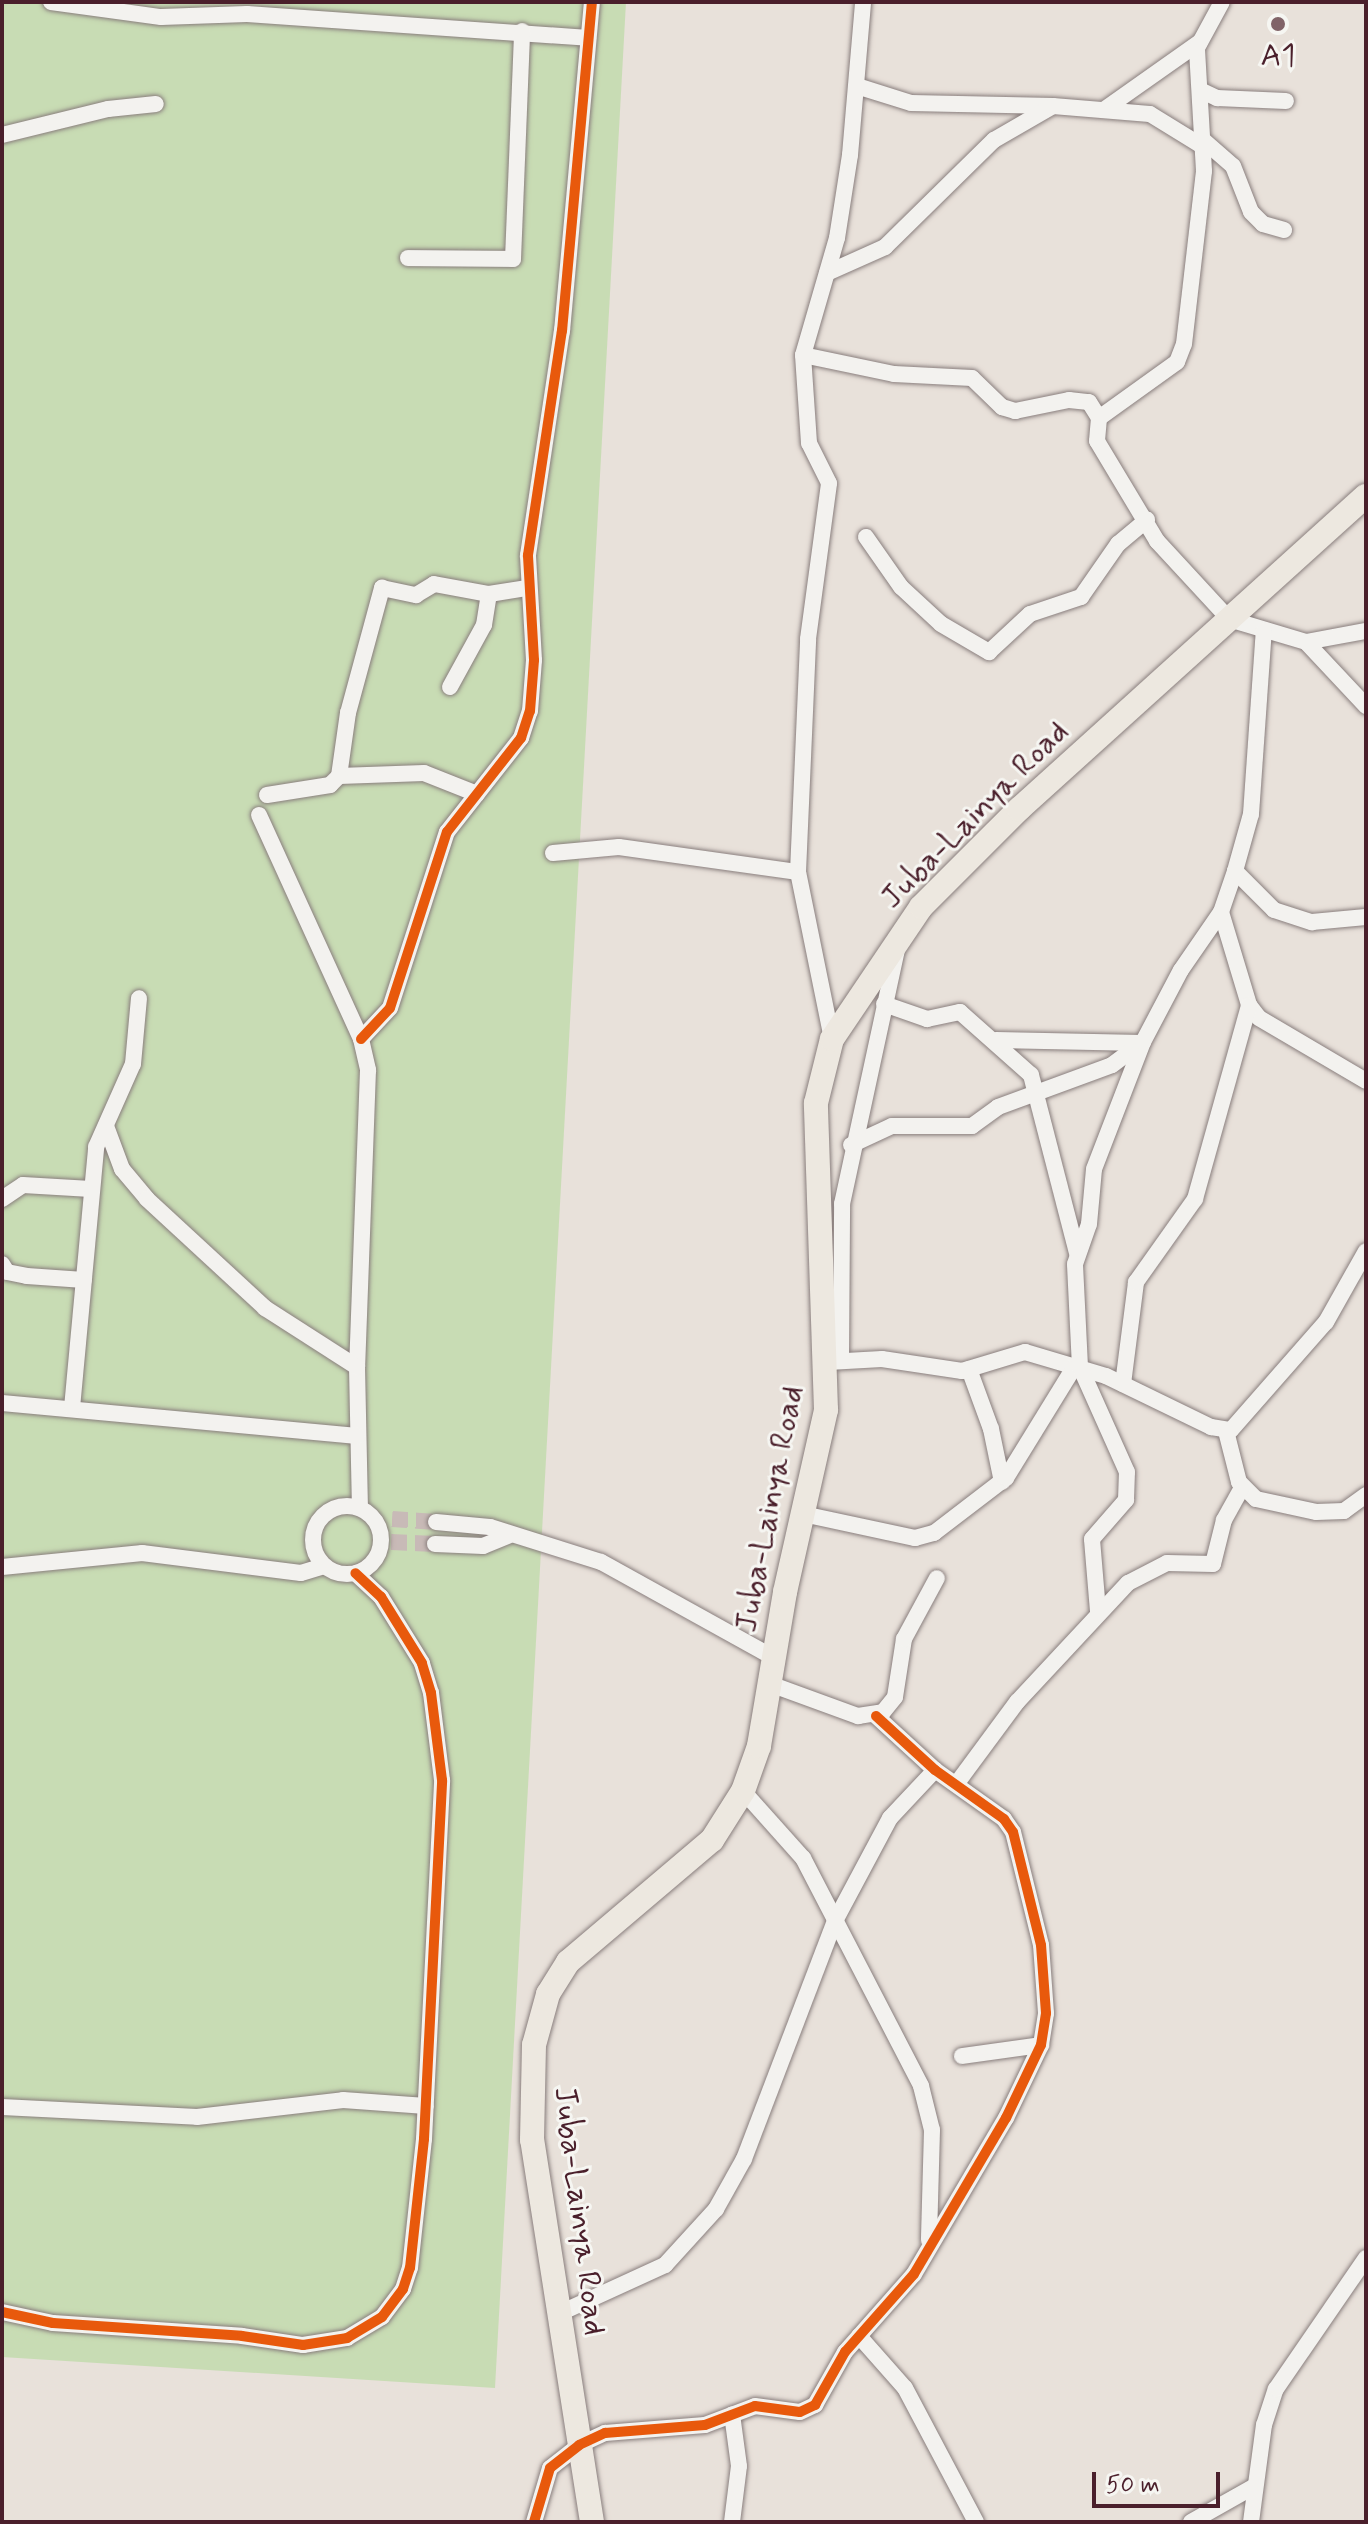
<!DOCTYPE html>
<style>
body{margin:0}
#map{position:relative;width:1368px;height:2524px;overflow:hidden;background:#e8e1da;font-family:Mynerve,sans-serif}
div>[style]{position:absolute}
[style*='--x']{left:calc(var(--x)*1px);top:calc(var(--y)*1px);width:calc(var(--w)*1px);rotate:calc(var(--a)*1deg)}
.green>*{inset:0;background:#c8dcb4}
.minor-tunnel>*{height:16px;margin-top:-8px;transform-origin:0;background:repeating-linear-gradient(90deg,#c8bab7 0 16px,transparent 0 24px)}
.roads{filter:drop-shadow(0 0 2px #897e7d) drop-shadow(0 0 2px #897e7d)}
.minor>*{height:16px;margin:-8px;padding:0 8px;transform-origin:8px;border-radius:8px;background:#f3f2ef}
.minor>.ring{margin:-8px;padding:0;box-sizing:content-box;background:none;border:16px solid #f3f2ef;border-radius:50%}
.primary>*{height:24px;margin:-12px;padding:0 12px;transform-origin:12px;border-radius:12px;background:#ede8e0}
.cycleway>*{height:10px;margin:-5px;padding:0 5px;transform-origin:5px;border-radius:5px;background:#e8590c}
.dots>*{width:22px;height:22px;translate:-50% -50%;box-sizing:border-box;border:4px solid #f6f6f2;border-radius:50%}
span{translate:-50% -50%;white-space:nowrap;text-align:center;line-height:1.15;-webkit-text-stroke:6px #f6f6f2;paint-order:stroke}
.poi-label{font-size:32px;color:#4a1f2b}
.street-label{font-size:32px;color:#4a1f2b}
.frame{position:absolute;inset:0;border:4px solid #4a1f2b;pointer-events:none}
.scale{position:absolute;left:1092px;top:2472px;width:128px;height:36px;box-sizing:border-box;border:4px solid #4a1f2b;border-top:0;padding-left:10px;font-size:24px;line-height:28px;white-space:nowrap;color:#4a1f2b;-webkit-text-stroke:6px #f6f6f2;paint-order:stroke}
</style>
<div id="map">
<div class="green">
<div style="clip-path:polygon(2px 2px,626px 2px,495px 2388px,2px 2357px)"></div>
</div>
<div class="minor-tunnel">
<div style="--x:392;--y:1519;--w:44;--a:3.9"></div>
<div style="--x:391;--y:1542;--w:44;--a:2.6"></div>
</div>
<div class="roads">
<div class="minor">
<div style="--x:51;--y:2;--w:111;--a:7.8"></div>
<div style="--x:161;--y:17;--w:86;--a:-2"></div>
<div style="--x:247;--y:14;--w:342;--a:4"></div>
<div style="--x:860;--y:87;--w:53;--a:17.4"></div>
<div style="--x:911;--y:103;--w:142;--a:1.2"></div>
<div style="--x:1202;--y:91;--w:17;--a:25"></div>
<div style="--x:1217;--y:98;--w:69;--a:2.5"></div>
<div style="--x:1105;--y:109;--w:116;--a:-35.2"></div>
<div style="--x:2;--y:135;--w:109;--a:-13.8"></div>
<div style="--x:108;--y:109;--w:48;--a:-5.9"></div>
<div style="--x:1202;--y:139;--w:41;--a:41.1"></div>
<div style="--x:1233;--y:166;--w:49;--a:68.6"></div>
<div style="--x:1251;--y:212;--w:17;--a:45"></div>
<div style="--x:1263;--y:224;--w:22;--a:16"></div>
<div style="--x:408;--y:258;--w:105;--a:0.5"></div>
<div style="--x:513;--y:259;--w:228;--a:-87.7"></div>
<div style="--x:827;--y:273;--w:64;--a:-24.1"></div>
<div style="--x:885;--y:247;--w:153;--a:-44.5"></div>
<div style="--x:994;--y:140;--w:68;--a:-30"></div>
<div style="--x:1053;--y:106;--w:97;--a:4.7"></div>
<div style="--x:1150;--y:114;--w:61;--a:31.6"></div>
<div style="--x:803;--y:355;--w:93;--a:11.8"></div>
<div style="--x:894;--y:374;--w:78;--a:2.9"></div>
<div style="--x:972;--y:378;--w:42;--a:44"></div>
<div style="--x:1002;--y:407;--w:14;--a:17"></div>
<div style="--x:1015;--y:411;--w:55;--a:-11.5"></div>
<div style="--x:1069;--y:400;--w:20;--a:6"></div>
<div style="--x:1089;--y:402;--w:19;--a:58"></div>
<div style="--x:1099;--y:418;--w:23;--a:95"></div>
<div style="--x:1097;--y:441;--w:117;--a:59"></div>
<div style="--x:1157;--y:541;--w:106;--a:47.3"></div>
<div style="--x:1229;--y:619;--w:80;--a:16.6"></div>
<div style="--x:1306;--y:642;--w:61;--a:-10.4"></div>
<div style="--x:1099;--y:418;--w:96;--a:-35.7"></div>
<div style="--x:1177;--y:362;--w:19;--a:-69"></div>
<div style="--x:1184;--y:344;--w:174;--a:-83.4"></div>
<div style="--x:1204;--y:171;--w:123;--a:-93.3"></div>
<div style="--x:1197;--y:48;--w:52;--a:-61.5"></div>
<div style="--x:866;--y:537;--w:61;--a:55"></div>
<div style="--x:901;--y:587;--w:54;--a:42.8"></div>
<div style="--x:941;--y:624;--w:56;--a:30.3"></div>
<div style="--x:989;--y:652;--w:56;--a:-42.8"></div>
<div style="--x:1030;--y:614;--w:54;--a:-18.4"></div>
<div style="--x:1081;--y:597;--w:65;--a:-55.1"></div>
<div style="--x:1118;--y:544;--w:38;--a:-40"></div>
<div style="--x:1306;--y:642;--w:88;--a:46.8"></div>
<div style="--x:450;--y:687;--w:71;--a:-61.3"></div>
<div style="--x:484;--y:625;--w:31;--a:-81"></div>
<div style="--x:477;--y:794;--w:57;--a:-158.4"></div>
<div style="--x:424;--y:773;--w:85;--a:178"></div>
<div style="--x:339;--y:776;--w:64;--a:-81.9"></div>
<div style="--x:348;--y:713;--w:130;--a:-74.8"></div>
<div style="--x:382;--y:588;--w:35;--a:12"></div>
<div style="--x:416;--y:595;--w:21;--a:-31"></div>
<div style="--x:434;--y:584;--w:56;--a:10.3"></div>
<div style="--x:489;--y:594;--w:39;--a:-9"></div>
<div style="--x:267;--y:795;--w:64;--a:-9"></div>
<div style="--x:330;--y:785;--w:13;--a:-45"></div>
<div style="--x:259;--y:815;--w:246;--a:65.5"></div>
<div style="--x:361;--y:1039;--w:32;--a:77"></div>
<div style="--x:368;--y:1070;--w:297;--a:92.1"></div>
<div style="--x:357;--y:1367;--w:141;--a:88.8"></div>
<div style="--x:553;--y:853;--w:66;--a:-5.2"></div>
<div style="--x:619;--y:847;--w:181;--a:8"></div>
<div style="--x:1235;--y:871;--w:55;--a:45"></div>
<div style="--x:1274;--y:910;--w:40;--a:18"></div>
<div style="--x:1312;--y:922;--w:54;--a:-5.3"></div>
<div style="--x:1221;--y:912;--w:97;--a:73.2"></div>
<div style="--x:1249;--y:1005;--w:16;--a:52"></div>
<div style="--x:1259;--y:1018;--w:124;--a:30.5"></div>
<div style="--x:884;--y:1004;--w:46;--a:19.2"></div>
<div style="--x:927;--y:1019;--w:34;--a:-12"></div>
<div style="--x:960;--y:1012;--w:95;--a:41.6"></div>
<div style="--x:1031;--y:1075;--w:184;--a:75.5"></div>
<div style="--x:361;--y:1039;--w:42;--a:-46.9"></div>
<div style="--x:390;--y:1008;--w:185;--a:-72.1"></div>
<div style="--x:447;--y:832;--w:120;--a:-51.8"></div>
<div style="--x:521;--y:738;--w:28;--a:-72"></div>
<div style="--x:530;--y:711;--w:51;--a:-85.5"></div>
<div style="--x:534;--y:660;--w:105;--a:-93.3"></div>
<div style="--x:528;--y:555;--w:227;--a:-81.4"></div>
<div style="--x:562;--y:331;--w:330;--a:-84.8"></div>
<div style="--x:832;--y:1039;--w:170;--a:-101.5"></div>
<div style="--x:798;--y:872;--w:233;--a:-87.5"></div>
<div style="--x:808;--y:639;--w:157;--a:-82.3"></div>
<div style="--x:829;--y:483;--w:45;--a:-116.6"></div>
<div style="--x:809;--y:443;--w:88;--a:-93.9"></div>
<div style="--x:803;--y:355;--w:122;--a:-73.8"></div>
<div style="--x:837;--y:238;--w:84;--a:-81.1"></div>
<div style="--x:850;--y:155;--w:154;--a:-85.1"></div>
<div style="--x:996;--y:1040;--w:146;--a:1.2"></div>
<div style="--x:106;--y:1126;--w:46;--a:69.6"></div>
<div style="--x:122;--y:1169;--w:39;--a:50"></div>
<div style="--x:147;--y:1199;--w:161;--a:42.7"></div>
<div style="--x:265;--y:1308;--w:109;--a:32.7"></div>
<div style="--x:851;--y:1145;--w:45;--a:-24.9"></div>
<div style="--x:892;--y:1126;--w:80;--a:0"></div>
<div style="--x:972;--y:1126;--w:32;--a:-36"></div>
<div style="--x:998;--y:1107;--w:121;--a:-20.2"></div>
<div style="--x:1112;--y:1065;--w:39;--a:-37"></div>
<div style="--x:2;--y:1199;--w:25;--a:-34"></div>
<div style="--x:23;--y:1185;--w:68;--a:3.4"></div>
<div style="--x:2;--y:1264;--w:9;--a:58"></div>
<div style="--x:7;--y:1272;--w:20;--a:11"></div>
<div style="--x:27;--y:1276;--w:57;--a:4"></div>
<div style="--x:841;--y:1361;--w:157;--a:-89.6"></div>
<div style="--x:842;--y:1204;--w:260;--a:-77.8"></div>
<div style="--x:828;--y:1362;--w:54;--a:-3.2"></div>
<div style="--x:882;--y:1359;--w:81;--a:8.5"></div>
<div style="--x:962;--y:1371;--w:66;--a:-16.8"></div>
<div style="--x:1025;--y:1352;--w:84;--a:16.5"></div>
<div style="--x:1106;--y:1376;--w:117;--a:25.9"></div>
<div style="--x:1211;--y:1427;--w:20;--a:9"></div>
<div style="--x:1231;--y:1430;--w:144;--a:-48.7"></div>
<div style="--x:1326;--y:1322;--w:81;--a:-60.6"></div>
<div style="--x:969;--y:1369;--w:64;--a:69.9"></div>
<div style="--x:991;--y:1429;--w:54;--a:78.3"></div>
<div style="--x:1123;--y:1384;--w:103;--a:-82.7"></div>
<div style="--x:1136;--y:1282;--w:102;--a:-54.6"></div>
<div style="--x:1195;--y:1199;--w:201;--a:-74.4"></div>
<div style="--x:2;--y:1403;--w:357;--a:5.3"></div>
<div style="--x:72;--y:1408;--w:262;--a:-84.7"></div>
<div style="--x:96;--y:1147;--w:91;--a:-66"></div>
<div style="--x:133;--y:1064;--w:66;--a:-84.8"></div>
<div style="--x:1226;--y:1431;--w:53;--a:75.7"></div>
<div style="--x:1239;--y:1482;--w:24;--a:45"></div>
<div style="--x:1256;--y:1499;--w:61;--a:12.2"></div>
<div style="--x:1316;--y:1512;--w:28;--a:-2"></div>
<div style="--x:1344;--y:1511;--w:27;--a:-36"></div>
<div class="ring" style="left:313px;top:1506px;width:52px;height:52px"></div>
<div style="--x:803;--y:1514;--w:115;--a:12.1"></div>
<div style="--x:915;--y:1538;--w:20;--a:-15"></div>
<div style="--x:934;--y:1533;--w:91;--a:-37.4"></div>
<div style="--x:1006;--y:1478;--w:132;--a:-58.4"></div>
<div style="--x:436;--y:1522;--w:54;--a:5.3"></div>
<div style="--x:490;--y:1527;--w:116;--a:17.5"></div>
<div style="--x:601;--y:1562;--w:198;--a:29"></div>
<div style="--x:435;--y:1544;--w:48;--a:2.4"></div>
<div style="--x:483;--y:1546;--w:27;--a:-22"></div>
<div style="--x:2;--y:1567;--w:141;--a:-5.7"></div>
<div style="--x:142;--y:1553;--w:160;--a:7.2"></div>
<div style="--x:301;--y:1573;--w:24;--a:-17"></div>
<div style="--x:1098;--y:1611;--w:72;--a:-94.8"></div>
<div style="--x:1092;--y:1539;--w:52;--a:-48.9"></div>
<div style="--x:1126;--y:1500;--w:28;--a:-88"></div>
<div style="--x:1127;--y:1472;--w:115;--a:-114.1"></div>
<div style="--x:1080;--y:1367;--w:103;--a:-92.8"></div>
<div style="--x:1075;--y:1264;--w:42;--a:-70.7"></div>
<div style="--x:1089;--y:1224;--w:55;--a:-84.8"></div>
<div style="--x:1094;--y:1169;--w:136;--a:-68.9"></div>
<div style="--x:1143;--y:1042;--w:81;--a:-62.2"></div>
<div style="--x:1181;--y:970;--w:70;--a:-55.4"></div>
<div style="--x:1221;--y:912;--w:43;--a:-71.1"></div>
<div style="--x:1235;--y:871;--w:59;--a:-74.3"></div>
<div style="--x:1251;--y:814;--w:184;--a:-86"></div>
<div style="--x:770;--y:1684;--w:94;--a:20"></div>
<div style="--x:858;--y:1716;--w:25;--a:-9"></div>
<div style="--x:883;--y:1712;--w:19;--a:-51"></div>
<div style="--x:895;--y:1697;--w:59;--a:-81.2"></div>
<div style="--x:904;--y:1639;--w:69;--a:-61.6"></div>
<div style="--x:957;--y:1783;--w:101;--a:-53.5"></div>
<div style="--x:1017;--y:1702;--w:163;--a:-47"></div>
<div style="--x:1128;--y:1583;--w:44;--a:-27.1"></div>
<div style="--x:1167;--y:1563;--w:46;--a:1.2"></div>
<div style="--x:1213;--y:1564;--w:45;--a:-76"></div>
<div style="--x:1224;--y:1520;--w:38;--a:-61"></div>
<div style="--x:743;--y:1791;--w:90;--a:48.2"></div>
<div style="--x:803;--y:1858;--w:257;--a:62.6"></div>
<div style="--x:921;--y:2086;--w:45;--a:76"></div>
<div style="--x:932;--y:2130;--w:110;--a:91.6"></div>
<div style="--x:962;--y:2056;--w:80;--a:-7.9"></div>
<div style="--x:2;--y:2107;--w:195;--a:2.9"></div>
<div style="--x:197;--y:2117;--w:147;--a:-6.6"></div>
<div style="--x:343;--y:2100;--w:83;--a:4.1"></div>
<div style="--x:2;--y:2312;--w:52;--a:12.2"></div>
<div style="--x:53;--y:2323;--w:189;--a:3.9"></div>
<div style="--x:242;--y:2336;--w:62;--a:8.4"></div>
<div style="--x:303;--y:2345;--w:45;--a:-9"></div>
<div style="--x:347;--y:2338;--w:41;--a:-31"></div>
<div style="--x:382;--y:2317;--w:35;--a:-53"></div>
<div style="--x:403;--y:2289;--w:22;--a:-72"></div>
<div style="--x:410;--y:2268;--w:130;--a:-83.8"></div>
<div style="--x:424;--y:2139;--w:359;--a:-87.1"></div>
<div style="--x:442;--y:1780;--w:88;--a:-97.2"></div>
<div style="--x:431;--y:1693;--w:31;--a:-107"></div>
<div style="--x:422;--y:1663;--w:78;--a:-121.8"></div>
<div style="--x:381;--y:1597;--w:35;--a:-137"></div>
<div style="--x:558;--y:2314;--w:118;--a:-24.6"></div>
<div style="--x:665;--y:2265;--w:76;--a:-47.7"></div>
<div style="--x:716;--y:2209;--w:57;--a:-60.8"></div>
<div style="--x:744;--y:2159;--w:255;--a:-69.1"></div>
<div style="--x:835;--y:1921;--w:117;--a:-61.9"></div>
<div style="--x:890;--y:1818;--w:66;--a:-46.8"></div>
<div style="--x:859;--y:2336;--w:69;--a:48.5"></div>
<div style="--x:905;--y:2388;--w:152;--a:62.1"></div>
<div style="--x:534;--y:2522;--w:56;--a:-73.5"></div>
<div style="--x:550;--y:2468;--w:37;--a:-38"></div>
<div style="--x:579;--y:2445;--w:29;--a:-25"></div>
<div style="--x:605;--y:2433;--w:100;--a:-4.6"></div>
<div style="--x:705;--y:2425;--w:53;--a:-20.8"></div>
<div style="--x:755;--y:2406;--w:45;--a:7.6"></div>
<div style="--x:800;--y:2412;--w:17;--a:-25"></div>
<div style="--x:815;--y:2405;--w:61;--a:-60.5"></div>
<div style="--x:845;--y:2352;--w:104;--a:-48.5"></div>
<div style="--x:914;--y:2274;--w:181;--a:-59.5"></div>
<div style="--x:1006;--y:2118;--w:81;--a:-64.4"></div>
<div style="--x:1041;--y:2045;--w:32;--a:-81"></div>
<div style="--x:1046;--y:2013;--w:68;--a:-94.2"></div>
<div style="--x:1041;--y:1945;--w:116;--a:-103.9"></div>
<div style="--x:1013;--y:1832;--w:16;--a:-125"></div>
<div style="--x:1004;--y:1819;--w:85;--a:-144.6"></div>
<div style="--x:935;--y:1770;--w:80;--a:-137.5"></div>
<div style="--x:732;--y:2522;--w:56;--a:-82.9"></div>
<div style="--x:739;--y:2466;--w:52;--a:-97.7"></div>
<div style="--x:1191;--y:2522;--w:71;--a:-29.4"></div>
<div style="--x:1251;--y:2522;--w:98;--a:-82.4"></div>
<div style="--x:1264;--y:2425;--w:38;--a:-72"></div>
<div style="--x:1276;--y:2389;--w:159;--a:-55.5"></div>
</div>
<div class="primary">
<div style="--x:592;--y:2522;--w:387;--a:-98.9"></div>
<div style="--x:532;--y:2140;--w:95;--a:-88.8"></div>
<div style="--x:534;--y:2045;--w:53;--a:-74.6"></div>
<div style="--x:548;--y:1994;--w:38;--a:-58"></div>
<div style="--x:568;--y:1962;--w:189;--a:-40.3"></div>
<div style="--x:712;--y:1840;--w:58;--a:-57.7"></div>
<div style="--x:743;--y:1791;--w:48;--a:-70.4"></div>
<div style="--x:759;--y:1746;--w:156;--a:-80.4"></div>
<div style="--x:785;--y:1592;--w:187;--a:-77.3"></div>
<div style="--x:826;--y:1410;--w:307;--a:-91.9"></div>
<div style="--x:816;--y:1103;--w:66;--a:-76"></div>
<div style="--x:832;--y:1039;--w:159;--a:-56"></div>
<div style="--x:921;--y:907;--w:139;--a:-45"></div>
<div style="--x:1019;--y:809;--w:467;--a:-42.1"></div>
</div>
</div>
<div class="cycleway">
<div style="--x:361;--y:1039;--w:42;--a:-46.9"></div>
<div style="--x:390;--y:1008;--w:185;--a:-72.1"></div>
<div style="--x:447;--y:832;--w:120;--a:-51.8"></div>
<div style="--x:521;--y:738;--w:28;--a:-72"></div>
<div style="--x:530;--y:711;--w:51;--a:-85.5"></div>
<div style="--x:534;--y:660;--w:105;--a:-93.3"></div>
<div style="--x:528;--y:555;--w:227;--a:-81.4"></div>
<div style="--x:562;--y:331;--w:330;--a:-84.8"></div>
<div style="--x:2;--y:2312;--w:52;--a:12.2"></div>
<div style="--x:53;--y:2323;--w:189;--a:3.9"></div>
<div style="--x:242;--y:2336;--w:62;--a:8.4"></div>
<div style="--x:303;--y:2345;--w:45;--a:-9"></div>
<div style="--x:347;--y:2338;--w:41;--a:-31"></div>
<div style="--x:382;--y:2317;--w:35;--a:-53"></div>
<div style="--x:403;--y:2289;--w:22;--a:-72"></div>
<div style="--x:410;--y:2268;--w:130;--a:-83.8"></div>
<div style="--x:424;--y:2139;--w:359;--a:-87.1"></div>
<div style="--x:442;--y:1780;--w:88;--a:-97.2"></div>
<div style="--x:431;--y:1693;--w:31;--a:-107"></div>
<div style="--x:422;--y:1663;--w:78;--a:-121.8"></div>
<div style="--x:381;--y:1597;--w:35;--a:-137"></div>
<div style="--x:534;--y:2522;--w:56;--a:-73.5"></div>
<div style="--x:550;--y:2468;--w:37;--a:-38"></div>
<div style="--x:579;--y:2445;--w:29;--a:-25"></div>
<div style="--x:605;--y:2433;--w:100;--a:-4.6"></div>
<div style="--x:705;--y:2425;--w:53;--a:-20.8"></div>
<div style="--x:755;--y:2406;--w:45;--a:7.6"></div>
<div style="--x:800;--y:2412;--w:17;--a:-25"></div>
<div style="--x:815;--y:2405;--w:61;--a:-60.5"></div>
<div style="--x:845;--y:2352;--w:104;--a:-48.5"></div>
<div style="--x:914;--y:2274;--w:181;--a:-59.5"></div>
<div style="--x:1006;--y:2118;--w:81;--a:-64.4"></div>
<div style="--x:1041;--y:2045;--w:32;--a:-81"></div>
<div style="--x:1046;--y:2013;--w:68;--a:-94.2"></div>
<div style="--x:1041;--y:1945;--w:116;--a:-103.9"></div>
<div style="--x:1013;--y:1832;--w:16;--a:-125"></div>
<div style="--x:1004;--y:1819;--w:85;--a:-144.6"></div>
<div style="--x:935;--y:1770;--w:80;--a:-137.5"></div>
</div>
<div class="dots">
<div style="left:1278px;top:24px;background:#816368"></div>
</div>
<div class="poi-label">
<span style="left:1278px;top:56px">A1</span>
</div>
<div class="street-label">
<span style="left:975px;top:815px;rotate:-45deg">Juba-Lainya Road</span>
<span style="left:770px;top:1509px;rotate:-79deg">Juba-Lainya Road</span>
<span style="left:579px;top:2211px;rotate:83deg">Juba-Lainya Road</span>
</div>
<div class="frame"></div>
<div class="scale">50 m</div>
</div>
